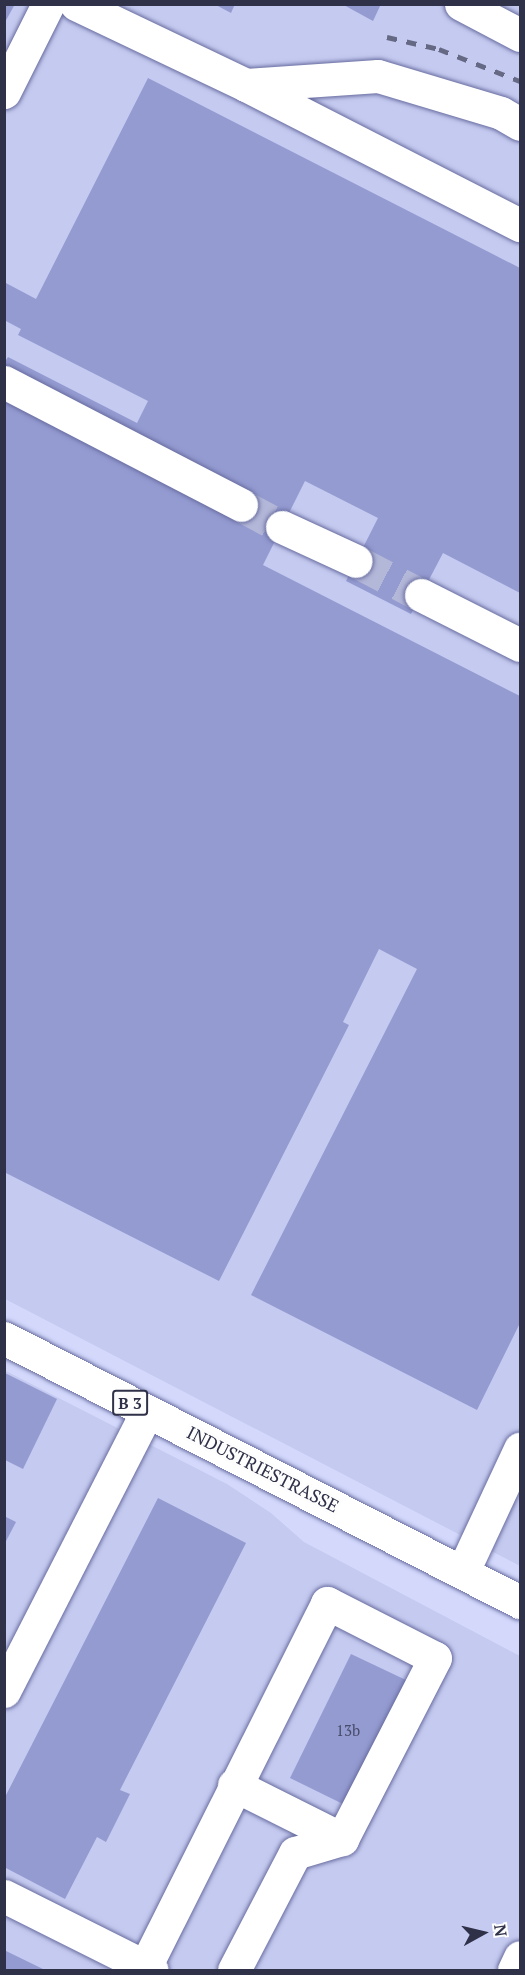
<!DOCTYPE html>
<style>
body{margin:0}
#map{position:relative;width:525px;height:1975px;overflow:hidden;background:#d4d9fc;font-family:"PT Serif",serif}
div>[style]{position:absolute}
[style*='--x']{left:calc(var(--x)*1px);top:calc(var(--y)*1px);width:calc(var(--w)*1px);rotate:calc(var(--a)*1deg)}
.built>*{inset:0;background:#c5caf0}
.building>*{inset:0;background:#949bd1}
.minor-tunnel>*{height:33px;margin-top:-16.5px;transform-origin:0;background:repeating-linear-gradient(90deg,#b3b7d8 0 33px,transparent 0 49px)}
.roads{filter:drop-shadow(0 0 2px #676c9f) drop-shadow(0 0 2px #676c9f)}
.minor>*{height:33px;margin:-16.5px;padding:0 16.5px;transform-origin:16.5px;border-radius:16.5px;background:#fff}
.major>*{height:33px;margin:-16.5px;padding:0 16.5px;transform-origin:16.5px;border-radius:16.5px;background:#fff}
.rail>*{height:4.5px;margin-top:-2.25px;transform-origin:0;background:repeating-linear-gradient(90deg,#666984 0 10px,transparent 0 20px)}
span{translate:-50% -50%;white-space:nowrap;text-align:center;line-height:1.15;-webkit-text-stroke:6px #fdfdfd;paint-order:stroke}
.number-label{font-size:15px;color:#484c6a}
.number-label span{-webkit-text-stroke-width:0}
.shield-label span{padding:2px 4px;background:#fdfdfd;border:2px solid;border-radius:4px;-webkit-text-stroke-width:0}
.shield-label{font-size:16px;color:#2f3148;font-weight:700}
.street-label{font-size:18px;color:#2f3148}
.frame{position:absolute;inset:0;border:6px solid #2f3148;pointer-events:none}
.north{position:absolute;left:453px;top:1903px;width:60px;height:60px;-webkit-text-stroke:4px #fdfdfd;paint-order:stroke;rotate:82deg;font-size:16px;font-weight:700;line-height:24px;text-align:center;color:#2f3148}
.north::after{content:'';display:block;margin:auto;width:21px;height:27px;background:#2f3148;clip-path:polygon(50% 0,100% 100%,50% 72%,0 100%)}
</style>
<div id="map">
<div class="built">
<div style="clip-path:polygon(4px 5px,520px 5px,520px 1566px,5px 1299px)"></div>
<div style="clip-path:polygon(4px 1370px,227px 1484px,271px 1513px,304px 1542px,520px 1656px,520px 1970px,5px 1970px)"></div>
</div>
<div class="building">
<div style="clip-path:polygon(4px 4px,15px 4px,4px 24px)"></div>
<div style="clip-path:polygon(214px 4px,235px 4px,231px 13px)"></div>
<div style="clip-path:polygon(342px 4px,381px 4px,373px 21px)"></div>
<div style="clip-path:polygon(148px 78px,520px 268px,520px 593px,443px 553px,411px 614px,346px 581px,378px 518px,305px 481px,263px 565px,520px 696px,520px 1323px,477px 1410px,251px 1295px,417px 969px,379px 949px,343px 1022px,349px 1025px,219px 1281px,4px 1172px,4px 363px,8px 357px,137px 423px,148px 401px,18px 335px,21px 329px,4px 320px,4px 282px,36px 299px)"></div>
<div style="clip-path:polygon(5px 1373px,57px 1399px,23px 1469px,5px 1460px)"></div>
<div style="clip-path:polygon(158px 1498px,246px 1543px,120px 1790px,130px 1794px,106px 1842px,97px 1837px,65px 1899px,4px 1867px,4px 1799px)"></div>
<div style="clip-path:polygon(4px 1516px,16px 1522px,4px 1545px)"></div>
<div style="clip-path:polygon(351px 1654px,408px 1681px,347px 1806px,290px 1778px)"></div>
<div style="clip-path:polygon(4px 1950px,45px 1970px,4px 1970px)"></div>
</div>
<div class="minor-tunnel">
<div style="--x:241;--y:505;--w:47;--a:28.2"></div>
<div style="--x:356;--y:561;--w:73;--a:27.6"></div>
</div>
<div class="roads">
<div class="minor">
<div style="--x:76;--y:4;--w:188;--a:25.5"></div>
<div style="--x:246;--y:85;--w:308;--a:27.1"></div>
<div style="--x:461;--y:4;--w:67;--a:27.7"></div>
<div style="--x:246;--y:85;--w:132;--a:-3.9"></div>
<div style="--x:378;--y:76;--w:128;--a:16.7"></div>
<div style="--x:501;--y:113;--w:22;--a:30"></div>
<div style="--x:4;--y:92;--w:98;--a:-63.4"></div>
<div style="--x:4;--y:382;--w:267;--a:27.4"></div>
<div style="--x:282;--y:527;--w:81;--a:24.7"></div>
<div style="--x:421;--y:595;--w:111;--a:26.8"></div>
<div style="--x:463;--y:1571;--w:135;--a:-65"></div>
<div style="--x:4;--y:1691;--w:314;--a:-62.9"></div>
<div style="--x:234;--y:1785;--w:121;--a:26.6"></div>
<div style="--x:4;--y:1896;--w:165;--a:26.6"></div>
<div style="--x:145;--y:1967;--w:407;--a:-63.4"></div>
<div style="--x:327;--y:1603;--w:121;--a:27"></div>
<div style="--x:435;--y:1658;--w:203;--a:117.2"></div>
<div style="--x:342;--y:1839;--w:49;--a:163.4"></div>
<div style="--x:295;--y:1853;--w:132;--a:117.5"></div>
<div style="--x:514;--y:1970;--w:14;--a:-65"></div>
</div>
<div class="major">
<div style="--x:4;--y:1338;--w:580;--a:27.1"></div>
</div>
</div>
<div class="rail">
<div style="--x:387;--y:37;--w:53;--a:13"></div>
<div style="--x:439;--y:49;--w:87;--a:21.6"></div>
</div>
<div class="number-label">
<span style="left:348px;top:1731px">13b</span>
</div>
<div class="shield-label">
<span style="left:130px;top:1403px">B 3</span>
</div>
<div class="street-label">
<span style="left:263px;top:1469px;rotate:27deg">INDUSTRIESTRASSE</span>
</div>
<div class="frame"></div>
<div class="north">N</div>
</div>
